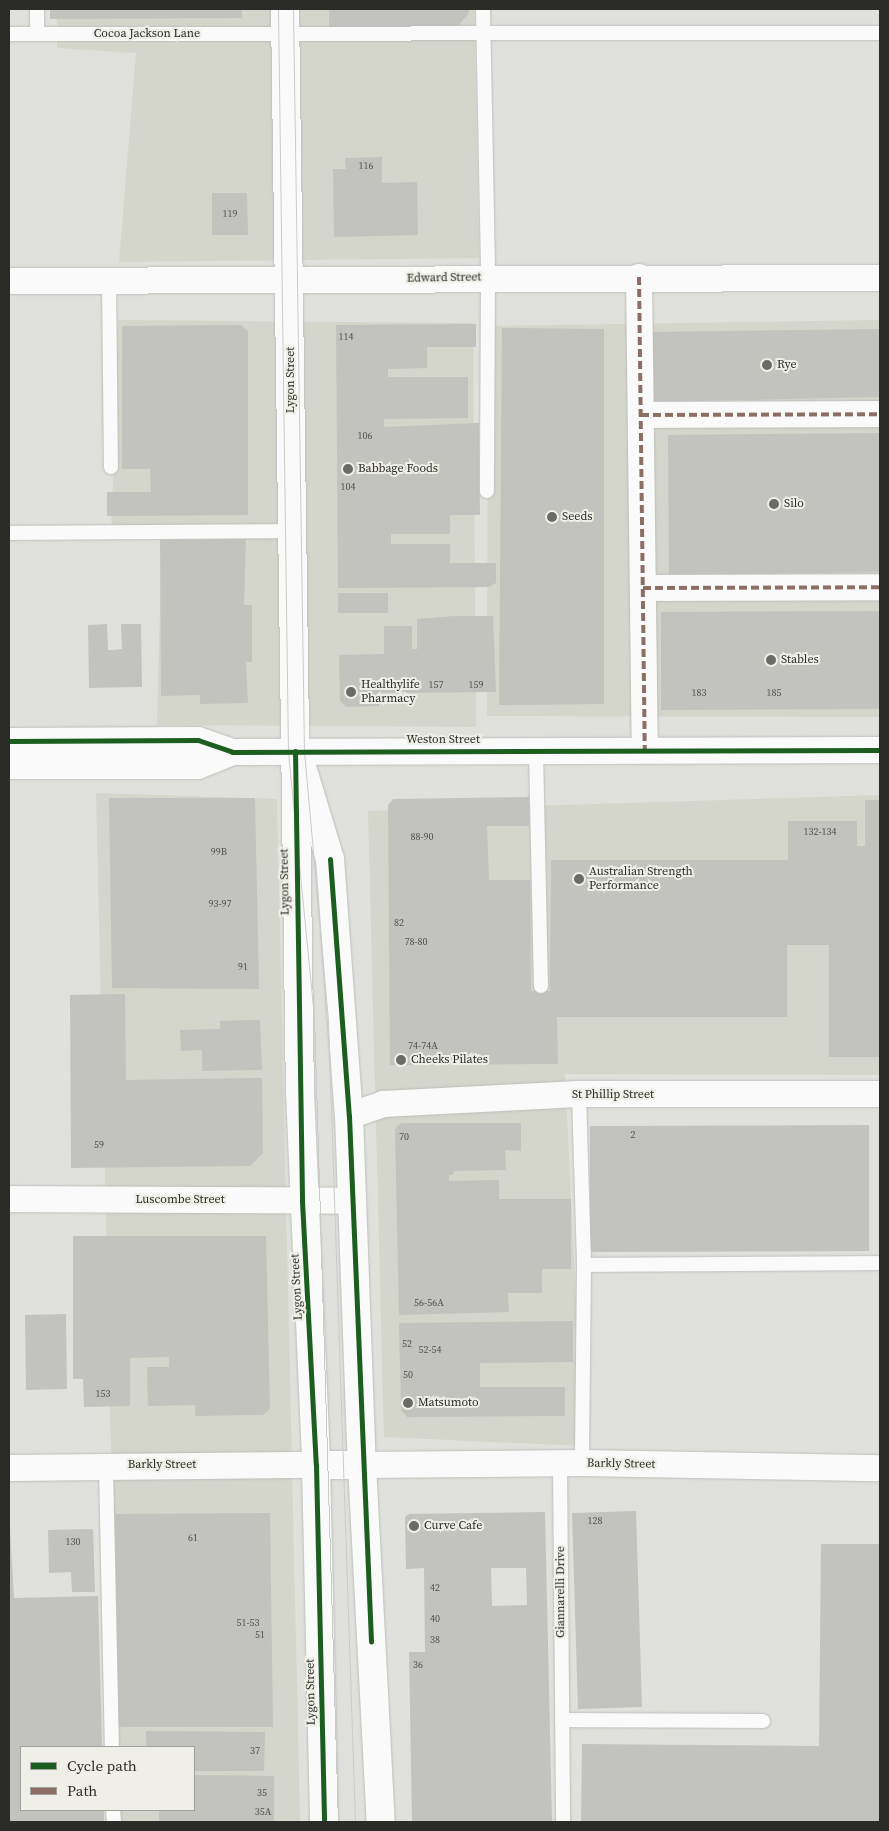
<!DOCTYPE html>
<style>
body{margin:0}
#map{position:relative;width:889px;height:1831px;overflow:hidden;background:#e0e0dc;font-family:"Source Serif 4",serif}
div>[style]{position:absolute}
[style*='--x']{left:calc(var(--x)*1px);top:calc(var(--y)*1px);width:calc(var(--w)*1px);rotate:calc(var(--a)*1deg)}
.built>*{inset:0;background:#d4d5cb}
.building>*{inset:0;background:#c2c2bf}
.roads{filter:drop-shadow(0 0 1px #bebebb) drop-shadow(0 0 1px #bebebb)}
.lane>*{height:14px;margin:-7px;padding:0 7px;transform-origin:7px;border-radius:7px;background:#fafafa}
.street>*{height:26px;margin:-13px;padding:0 13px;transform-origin:13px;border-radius:13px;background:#fafafa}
.secondary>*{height:28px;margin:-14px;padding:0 14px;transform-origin:14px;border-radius:14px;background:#fafafa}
.tram>*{height:1px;margin:-0.5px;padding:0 0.5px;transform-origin:0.5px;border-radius:0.5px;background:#cbcbca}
.quiet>*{height:4px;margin-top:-2px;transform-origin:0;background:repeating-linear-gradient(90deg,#8d6e63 0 8px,transparent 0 12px)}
.cycleway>*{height:5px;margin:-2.5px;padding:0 2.5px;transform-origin:2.5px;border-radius:2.5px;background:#1b5e20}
.dots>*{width:14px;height:14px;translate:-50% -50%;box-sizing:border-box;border:2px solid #efefe7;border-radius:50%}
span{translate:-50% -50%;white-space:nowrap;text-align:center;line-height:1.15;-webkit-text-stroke:4px #efefe7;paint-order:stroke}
.number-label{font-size:10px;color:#51524e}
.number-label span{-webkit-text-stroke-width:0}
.street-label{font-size:12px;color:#2b2c28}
.poi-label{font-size:12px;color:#2b2c28}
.left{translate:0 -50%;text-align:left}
.frame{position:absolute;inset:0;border:10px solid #2b2c28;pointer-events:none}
.legend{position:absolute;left:20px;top:1746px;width:175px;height:65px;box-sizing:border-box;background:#efefe7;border:1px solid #a1a19b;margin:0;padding:6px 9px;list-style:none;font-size:15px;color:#2b2c28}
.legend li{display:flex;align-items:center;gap:10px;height:25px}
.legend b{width:25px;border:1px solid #a1a19b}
</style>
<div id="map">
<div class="built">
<div style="clip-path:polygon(57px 9px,474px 9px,479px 258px,119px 262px,136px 53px,57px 48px)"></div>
<div style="clip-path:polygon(118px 320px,473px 323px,476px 727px,157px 725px,162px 538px,111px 540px)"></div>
<div style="clip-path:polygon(880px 320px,880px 717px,487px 716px,488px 326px)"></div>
<div style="clip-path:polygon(96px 793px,277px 799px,300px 1822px,120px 1822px,120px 1810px,194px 1810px,194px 1747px,118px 1747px)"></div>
<div style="clip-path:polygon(880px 795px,880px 1075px,565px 1074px,583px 1446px,384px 1437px,368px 811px)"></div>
</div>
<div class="building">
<div style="clip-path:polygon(50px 9px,242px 9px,242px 18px,50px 19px)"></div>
<div style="clip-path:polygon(329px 9px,469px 9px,469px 13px,458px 26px,329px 27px)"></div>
<div style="clip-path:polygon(382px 157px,382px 183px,417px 182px,418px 235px,334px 237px,333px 169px,346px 169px,345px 158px)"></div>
<div style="clip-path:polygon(212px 193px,247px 193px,248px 235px,212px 235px)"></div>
<div style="clip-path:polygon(476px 324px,476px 347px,427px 347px,427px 368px,388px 369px,388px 377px,468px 377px,468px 418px,384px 419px,384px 427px,479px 423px,480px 515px,450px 515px,450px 534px,391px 534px,391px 544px,450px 544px,450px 563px,496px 563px,496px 583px,488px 587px,338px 588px,336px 325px)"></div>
<div style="clip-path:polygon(241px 325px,248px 331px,248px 515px,107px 516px,107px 492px,151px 492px,150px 469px,122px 469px,122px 326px)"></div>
<div style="clip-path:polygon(502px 328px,604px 329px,604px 704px,499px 705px)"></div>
<div style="clip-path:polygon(880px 329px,880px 397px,654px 402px,653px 332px)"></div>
<div style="clip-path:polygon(880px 433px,880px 572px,669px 575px,668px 435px)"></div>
<div style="clip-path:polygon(246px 539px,244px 605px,252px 605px,252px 662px,246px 662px,248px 703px,200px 704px,200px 695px,161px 696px,160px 540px)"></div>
<div style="clip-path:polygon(338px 593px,388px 593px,388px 613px,338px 613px)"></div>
<div style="clip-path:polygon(880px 611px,880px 709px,661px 710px,661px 612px)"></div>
<div style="clip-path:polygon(455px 616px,493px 616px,496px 692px,379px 693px,379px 706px,346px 707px,340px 701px,339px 655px,384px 654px,384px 626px,412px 626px,412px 649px,417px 649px,417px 619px)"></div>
<div style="clip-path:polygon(107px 624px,108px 650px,114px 650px,122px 649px,121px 624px,141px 624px,142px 687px,89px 688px,88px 625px)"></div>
<div style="clip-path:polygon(529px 797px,529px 826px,487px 826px,489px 880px,530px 880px,531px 991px,550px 991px,551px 860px,788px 860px,788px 821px,857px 821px,857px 846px,865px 846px,865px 800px,880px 800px,880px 1057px,829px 1057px,829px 945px,787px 945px,787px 1017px,557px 1017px,558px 1064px,390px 1065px,388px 805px,393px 799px)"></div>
<div style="clip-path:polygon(109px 798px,255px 798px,259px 989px,112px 988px)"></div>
<div style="clip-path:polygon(125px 994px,126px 1080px,262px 1078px,263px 1153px,250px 1166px,71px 1168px,70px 995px)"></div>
<div style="clip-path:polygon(260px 1020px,262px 1070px,202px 1071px,202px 1050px,181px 1051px,180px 1030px,220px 1029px,220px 1021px)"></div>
<div style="clip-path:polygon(401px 1123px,521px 1123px,521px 1151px,505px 1150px,506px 1170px,454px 1171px,453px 1175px,449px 1175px,449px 1181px,499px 1180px,499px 1199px,571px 1199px,571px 1269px,542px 1269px,542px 1293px,508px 1293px,509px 1312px,399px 1315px,395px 1129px)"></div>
<div style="clip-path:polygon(869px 1125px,869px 1251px,593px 1252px,590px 1248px,590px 1126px)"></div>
<div style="clip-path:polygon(73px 1236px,266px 1236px,270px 1409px,263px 1415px,195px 1416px,195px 1405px,148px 1406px,147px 1367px,169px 1367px,169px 1357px,130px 1358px,130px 1406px,84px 1407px,83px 1379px,73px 1379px)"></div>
<div style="clip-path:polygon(66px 1314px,67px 1389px,26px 1390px,25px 1315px)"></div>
<div style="clip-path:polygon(573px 1321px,573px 1362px,480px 1363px,480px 1387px,565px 1387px,565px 1416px,407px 1417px,401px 1410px,399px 1323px)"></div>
<div style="clip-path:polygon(636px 1511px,642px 1707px,578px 1709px,572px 1513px)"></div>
<div style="clip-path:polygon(9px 1512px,14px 1598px,98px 1596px,102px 1747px,21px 1747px,21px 1810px,104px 1810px,104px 1822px,9px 1822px)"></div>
<div style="clip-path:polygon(evenodd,545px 1512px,552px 1822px,412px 1822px,409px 1652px,425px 1652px,424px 1568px,406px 1569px,405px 1517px,409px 1514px,545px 1512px,491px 1568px,526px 1568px,527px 1605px,492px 1606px,491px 1568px)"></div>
<div style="clip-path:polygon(270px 1513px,273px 1727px,119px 1727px,115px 1514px)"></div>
<div style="clip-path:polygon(93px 1529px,95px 1592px,72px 1592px,71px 1572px,49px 1573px,48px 1530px)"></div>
<div style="clip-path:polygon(821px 1544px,880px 1544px,880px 1822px,581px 1822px,582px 1744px,819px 1746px)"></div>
<div style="clip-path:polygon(146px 1731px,265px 1732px,264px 1771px,194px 1771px,194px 1747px,146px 1747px)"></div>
<div style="clip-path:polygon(194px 1775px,274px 1776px,274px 1821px,159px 1822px,159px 1810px,194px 1810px)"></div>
</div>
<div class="roads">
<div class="lane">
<div style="--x:37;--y:9;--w:25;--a:90"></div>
<div style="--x:483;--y:9;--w:268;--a:88.9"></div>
<div style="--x:488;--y:277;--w:214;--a:90.3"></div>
<div style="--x:9;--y:34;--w:871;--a:-0.07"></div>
<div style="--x:109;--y:281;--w:186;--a:89.4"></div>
<div style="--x:9;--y:533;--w:284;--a:-0.4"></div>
<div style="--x:536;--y:750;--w:236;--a:88.8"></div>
<div style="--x:579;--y:1094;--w:171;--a:88.3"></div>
<div style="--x:584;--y:1265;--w:198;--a:90.6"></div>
<div style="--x:584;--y:1265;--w:296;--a:-0.4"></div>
<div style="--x:560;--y:1464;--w:358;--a:89.5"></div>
<div style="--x:106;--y:1466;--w:281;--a:88.8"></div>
<div style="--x:562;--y:1720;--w:201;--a:0.3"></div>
<div style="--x:113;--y:1810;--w:12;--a:85"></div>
</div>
<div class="street">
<div style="--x:639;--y:277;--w:473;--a:89.3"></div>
<div style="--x:9;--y:281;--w:871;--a:-0.2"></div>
<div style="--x:641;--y:415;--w:239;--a:-0.2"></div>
<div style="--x:643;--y:588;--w:237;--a:-0.2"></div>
<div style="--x:9;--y:741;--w:189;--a:-0.3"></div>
<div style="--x:198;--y:740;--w:36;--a:19"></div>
<div style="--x:232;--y:752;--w:648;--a:-0.18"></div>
<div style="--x:9;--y:766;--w:189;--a:0"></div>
<div style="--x:198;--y:766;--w:37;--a:-22"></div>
<div style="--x:349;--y:1116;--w:36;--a:-19"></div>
<div style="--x:383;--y:1104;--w:196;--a:-2.9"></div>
<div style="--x:579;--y:1094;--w:301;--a:0"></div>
<div style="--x:9;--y:1199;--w:343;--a:0.3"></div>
<div style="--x:362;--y:1465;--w:220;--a:-0.5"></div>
<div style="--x:582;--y:1463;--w:298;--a:1"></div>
<div style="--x:9;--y:1468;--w:307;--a:-0.6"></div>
</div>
<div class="secondary">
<div style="--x:285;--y:9;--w:1083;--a:89.21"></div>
<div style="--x:300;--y:1092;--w:373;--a:87.5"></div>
<div style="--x:316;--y:1465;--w:357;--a:88.7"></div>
<div style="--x:302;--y:767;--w:96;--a:73.1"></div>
<div style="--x:330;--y:859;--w:258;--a:85.8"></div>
<div style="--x:349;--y:1116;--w:349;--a:87.9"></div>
<div style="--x:362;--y:1465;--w:358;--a:87"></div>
<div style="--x:316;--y:1465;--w:46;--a:0"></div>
</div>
</div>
<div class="tram">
<div style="--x:278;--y:9;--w:743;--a:89.23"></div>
<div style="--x:288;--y:752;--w:264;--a:84.4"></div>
<div style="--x:314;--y:1015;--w:807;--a:88.3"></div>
<div style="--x:293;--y:9;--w:742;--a:89.15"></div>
<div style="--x:304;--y:751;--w:270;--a:84.9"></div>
<div style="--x:328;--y:1020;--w:802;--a:88.07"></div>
</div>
<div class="quiet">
<div style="--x:639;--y:277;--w:473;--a:89.3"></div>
<div style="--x:641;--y:415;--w:239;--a:-0.2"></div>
<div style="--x:643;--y:588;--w:237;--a:-0.2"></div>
</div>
<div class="cycleway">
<div style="--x:9;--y:741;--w:189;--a:-0.3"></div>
<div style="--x:198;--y:740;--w:36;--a:19"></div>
<div style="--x:232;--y:752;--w:648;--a:-0.18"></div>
<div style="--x:295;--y:751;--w:450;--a:89.1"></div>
<div style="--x:302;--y:1201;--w:264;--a:87"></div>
<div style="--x:316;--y:1465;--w:357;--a:88.7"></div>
<div style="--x:330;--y:859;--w:258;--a:85.8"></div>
<div style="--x:349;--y:1116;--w:526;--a:87.6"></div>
</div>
<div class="dots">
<div style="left:767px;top:365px;background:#6a6b67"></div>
<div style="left:348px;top:469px;background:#6a6b67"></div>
<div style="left:774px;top:504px;background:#6a6b67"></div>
<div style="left:552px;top:517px;background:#6a6b67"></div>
<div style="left:771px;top:660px;background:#6a6b67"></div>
<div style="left:351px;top:692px;background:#6a6b67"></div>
<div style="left:579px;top:879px;background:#6a6b67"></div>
<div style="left:401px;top:1060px;background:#6a6b67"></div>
<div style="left:408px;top:1403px;background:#6a6b67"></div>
<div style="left:414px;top:1526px;background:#6a6b67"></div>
</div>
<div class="number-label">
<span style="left:366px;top:166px">116</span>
<span style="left:230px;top:214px">119</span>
<span style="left:346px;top:337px">114</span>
<span style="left:365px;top:436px">106</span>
<span style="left:348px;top:487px">104</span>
<span style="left:436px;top:685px">157</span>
<span style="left:476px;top:685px">159</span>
<span style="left:699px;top:693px">183</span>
<span style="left:774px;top:693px">185</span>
<span style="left:820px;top:832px">132-134</span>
<span style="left:422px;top:837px">88-90</span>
<span style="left:219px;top:852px">99B</span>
<span style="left:220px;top:904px">93-97</span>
<span style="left:399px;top:923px">82</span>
<span style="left:416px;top:942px">78-80</span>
<span style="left:243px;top:967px">91</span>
<span style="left:423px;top:1046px">74-74A</span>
<span style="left:633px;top:1135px">2</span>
<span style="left:404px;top:1137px">70</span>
<span style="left:99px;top:1145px">59</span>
<span style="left:429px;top:1303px">56-56A</span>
<span style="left:407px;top:1344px">52</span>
<span style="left:430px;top:1350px">52-54</span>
<span style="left:408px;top:1375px">50</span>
<span style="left:103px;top:1394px">153</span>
<span style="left:595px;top:1521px">128</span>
<span style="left:193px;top:1538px">61</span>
<span style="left:73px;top:1542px">130</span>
<span style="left:435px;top:1588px">42</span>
<span style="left:435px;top:1619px">40</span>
<span style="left:248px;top:1623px">51-53</span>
<span style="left:260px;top:1635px">51</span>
<span style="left:435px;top:1640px">38</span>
<span style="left:418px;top:1665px">36</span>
<span style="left:255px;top:1751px">37</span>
<span style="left:262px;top:1793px">35</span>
<span style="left:263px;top:1812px">35A</span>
</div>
<div class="street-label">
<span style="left:147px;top:34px">Cocoa Jackson Lane</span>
<span style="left:444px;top:278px;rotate:-1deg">Edward Street</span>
<span style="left:291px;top:380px;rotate:-90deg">Lygon Street</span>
<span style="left:443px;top:740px">Weston Street</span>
<span style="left:285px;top:882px;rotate:-91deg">Lygon Street</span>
<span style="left:613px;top:1095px">St Phillip Street</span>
<span style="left:180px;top:1200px">Luscombe Street</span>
<span style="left:297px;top:1287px;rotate:-93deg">Lygon Street</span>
<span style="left:621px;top:1464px;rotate:1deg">Barkly Street</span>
<span style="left:162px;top:1465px">Barkly Street</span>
<span style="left:561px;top:1592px;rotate:-90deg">Giannarelli Drive</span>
<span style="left:311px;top:1692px;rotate:-91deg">Lygon Street</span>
</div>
<div class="poi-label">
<span class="left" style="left:777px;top:365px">Rye</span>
<span class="left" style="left:358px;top:469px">Babbage Foods</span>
<span class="left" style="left:784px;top:504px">Silo</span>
<span class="left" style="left:562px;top:517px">Seeds</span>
<span class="left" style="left:781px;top:660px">Stables</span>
<span class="left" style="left:361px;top:692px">Healthylife<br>Pharmacy</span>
<span class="left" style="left:589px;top:879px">Australian Strength<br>Performance</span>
<span class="left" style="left:411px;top:1060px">Cheeks Pilates</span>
<span class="left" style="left:418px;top:1403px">Matsumoto</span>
<span class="left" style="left:424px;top:1526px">Curve Cafe</span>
</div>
<div class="frame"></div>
<ul class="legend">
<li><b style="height:6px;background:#1b5e20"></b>Cycle path</li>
<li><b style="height:6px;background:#8d6e63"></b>Path</li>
</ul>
</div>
